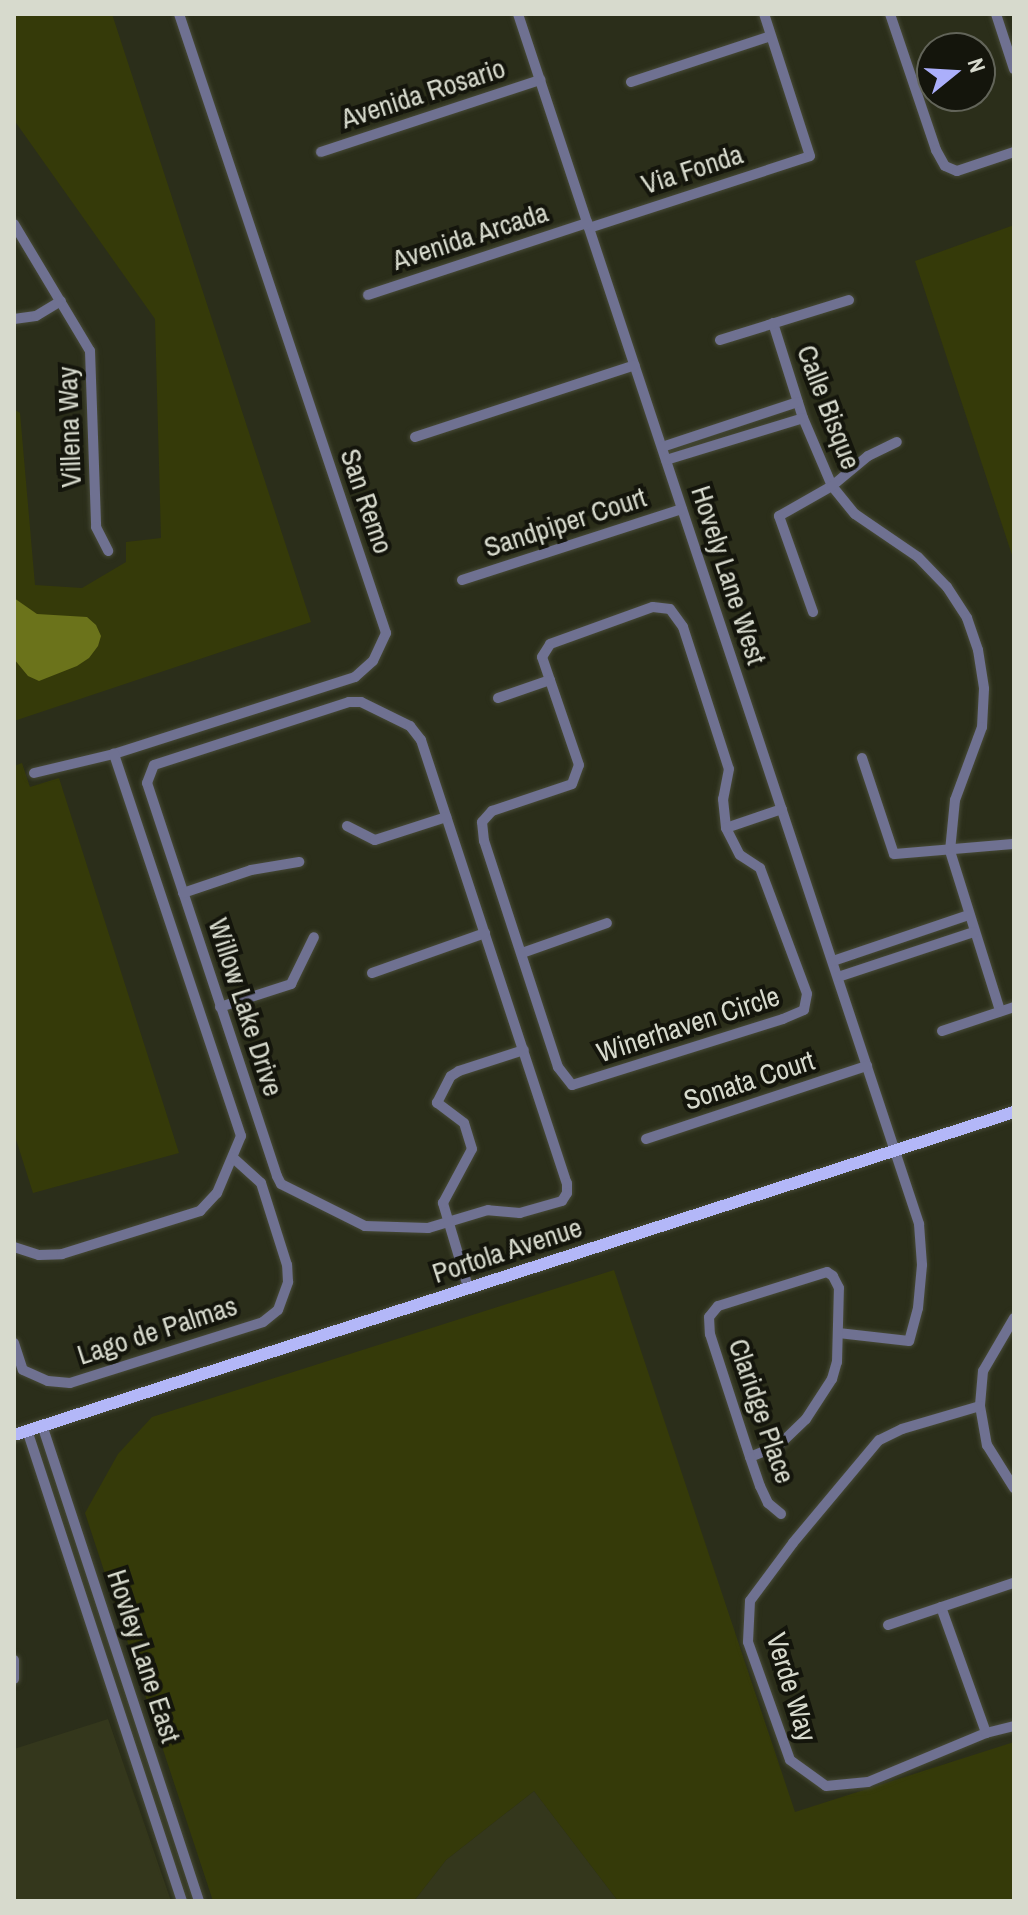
<!DOCTYPE html>
<style>
body{margin:0}
#map{position:relative;width:1028px;height:1915px;overflow:hidden;background:#2b2e1a;font-family:"Archivo Narrow",sans-serif}
div>[style]{position:absolute}
[style*='--x']{left:calc(var(--x)*1px);top:calc(var(--y)*1px);width:calc(var(--w)*1px);rotate:calc(var(--a)*1deg)}
.built>*{inset:0;background:#34371c}
.green>*{inset:0;background:#353a09}
.water>*{inset:0;background:#6b731b}
.roads{filter:drop-shadow(0 0 2px #474a37) drop-shadow(0 0 2px #474a37)}
.minor>*{height:10px;margin:-5px;padding:0 5px;transform-origin:5px;border-radius:5px;background:#6f7191}
.major>*{height:12px;margin:-6px;padding:0 6px;transform-origin:6px;border-radius:6px;background:#b3b7f8}
span{translate:-50% -50%;white-space:nowrap;text-align:center;line-height:1.15;-webkit-text-stroke:8px #14150c;paint-order:stroke}
.street-label{font-size:28px;color:#d7dacd}
.frame{position:absolute;inset:0;border:16px solid #d7dacd;pointer-events:none}
.north{position:absolute;left:916px;top:32px;width:80px;height:80px;box-sizing:border-box;background:#14150c;border:2px solid #626459;border-radius:50%;rotate:72deg;font-size:22px;font-weight:700;line-height:32px;text-align:center;color:#d7dacd}
.north::after{content:'';display:block;margin:auto;width:28px;height:36px;background:#abaffb;clip-path:polygon(50% 0,100% 100%,50% 72%,0 100%)}
</style>
<div id="map">
<div class="built">
<div style="clip-path:polygon(108px 1719px,171px 1901px,14px 1901px,14px 1749px)"></div>
<div style="clip-path:polygon(534px 1791px,618px 1901px,414px 1901px,446px 1860px)"></div>
</div>
<div class="green">
<div style="clip-path:polygon(14px 14px,112px 14px,311px 622px,14px 721px,14px 409px,20px 413px,35px 585px,82px 588px,126px 562px,126px 542px,161px 538px,155px 319px,14px 120px)"></div>
<div style="clip-path:polygon(1014px 225px,1014px 561px,915px 261px)"></div>
<div style="clip-path:polygon(22px 763px,30px 787px,59px 778px,179px 1153px,33px 1193px,14px 1133px,14px 766px)"></div>
<div style="clip-path:polygon(614px 1270px,795px 1812px,1014px 1742px,1014px 1901px,618px 1901px,534px 1791px,446px 1860px,414px 1901px,213px 1901px,85px 1513px,118px 1454px,152px 1417px)"></div>
</div>
<div class="water">
<div style="clip-path:polygon(14px 598px,37px 614px,87px 617px,96px 625px,101px 636px,98px 646px,89px 658px,77px 666px,39px 681px,28px 676px,14px 659px)"></div>
</div>
<div class="roads">
<div class="minor">
<div style="--x:518;--y:14;--w:1275;--a:71.66"></div>
<div style="--x:919;--y:1224;--w:41;--a:85.8"></div>
<div style="--x:922;--y:1265;--w:43;--a:95.3"></div>
<div style="--x:918;--y:1308;--w:34;--a:105"></div>
<div style="--x:909;--y:1341;--w:71;--a:-173.6"></div>
<div style="--x:890;--y:14;--w:144;--a:71.3"></div>
<div style="--x:936;--y:150;--w:18;--a:61"></div>
<div style="--x:945;--y:166;--w:13;--a:23"></div>
<div style="--x:957;--y:171;--w:60;--a:-18.4"></div>
<div style="--x:996;--y:14;--w:58;--a:71.9"></div>
<div style="--x:631;--y:82;--w:147;--a:-18.2"></div>
<div style="--x:321;--y:152;--w:231;--a:-18.2"></div>
<div style="--x:14;--y:224;--w:148;--a:59.1"></div>
<div style="--x:90;--y:351;--w:176;--a:88"></div>
<div style="--x:96;--y:527;--w:27;--a:63"></div>
<div style="--x:589;--y:228;--w:232;--a:-18"></div>
<div style="--x:810;--y:156;--w:149;--a:-107.9"></div>
<div style="--x:368;--y:295;--w:231;--a:-18.2"></div>
<div style="--x:14;--y:319;--w:22;--a:-8"></div>
<div style="--x:36;--y:316;--w:29;--a:-31"></div>
<div style="--x:773;--y:323;--w:100;--a:72.5"></div>
<div style="--x:803;--y:418;--w:74;--a:66.9"></div>
<div style="--x:832;--y:486;--w:36;--a:51"></div>
<div style="--x:855;--y:514;--w:76;--a:34.3"></div>
<div style="--x:918;--y:557;--w:42;--a:46"></div>
<div style="--x:947;--y:587;--w:37;--a:57"></div>
<div style="--x:967;--y:618;--w:34;--a:71"></div>
<div style="--x:978;--y:650;--w:39;--a:81"></div>
<div style="--x:984;--y:689;--w:38;--a:93"></div>
<div style="--x:982;--y:727;--w:78;--a:110.3"></div>
<div style="--x:955;--y:800;--w:51;--a:95.6"></div>
<div style="--x:950;--y:851;--w:168;--a:72.6"></div>
<div style="--x:720;--y:340;--w:135;--a:-17.2"></div>
<div style="--x:415;--y:437;--w:231;--a:-18.1"></div>
<div style="--x:662;--y:447;--w:143;--a:-18.3"></div>
<div style="--x:666;--y:460;--w:143;--a:-17"></div>
<div style="--x:462;--y:580;--w:231;--a:-17.9"></div>
<div style="--x:653;--y:607;--w:17;--a:7"></div>
<div style="--x:670;--y:609;--w:22;--a:54"></div>
<div style="--x:683;--y:627;--w:149;--a:72.1"></div>
<div style="--x:729;--y:769;--w:31;--a:101"></div>
<div style="--x:723;--y:799;--w:29;--a:84"></div>
<div style="--x:726;--y:828;--w:30;--a:63"></div>
<div style="--x:740;--y:855;--w:24;--a:33"></div>
<div style="--x:760;--y:868;--w:134;--a:69.5"></div>
<div style="--x:807;--y:994;--w:16;--a:101"></div>
<div style="--x:804;--y:1010;--w:23;--a:157"></div>
<div style="--x:783;--y:1019;--w:221;--a:162.6"></div>
<div style="--x:572;--y:1085;--w:23;--a:-128"></div>
<div style="--x:558;--y:1067;--w:238;--a:-108.1"></div>
<div style="--x:484;--y:841;--w:19;--a:-96"></div>
<div style="--x:482;--y:822;--w:15;--a:-48"></div>
<div style="--x:492;--y:811;--w:84;--a:-18.6"></div>
<div style="--x:572;--y:784;--w:20;--a:-70"></div>
<div style="--x:579;--y:765;--w:114;--a:-108.9"></div>
<div style="--x:542;--y:657;--w:15;--a:-58"></div>
<div style="--x:550;--y:644;--w:109;--a:-19.8"></div>
<div style="--x:813;--y:612;--w:102;--a:-109.5"></div>
<div style="--x:779;--y:516;--w:61;--a:-29.5"></div>
<div style="--x:832;--y:486;--w:47;--a:-39.8"></div>
<div style="--x:868;--y:456;--w:32;--a:-26"></div>
<div style="--x:498;--y:698;--w:55;--a:-19.1"></div>
<div style="--x:349;--y:702;--w:12;--a:0"></div>
<div style="--x:361;--y:702;--w:55;--a:26.1"></div>
<div style="--x:410;--y:726;--w:18;--a:52"></div>
<div style="--x:421;--y:740;--w:466;--a:71.8"></div>
<div style="--x:567;--y:1183;--w:10;--a:90"></div>
<div style="--x:567;--y:1193;--w:9;--a:122"></div>
<div style="--x:562;--y:1201;--w:44;--a:164.1"></div>
<div style="--x:520;--y:1213;--w:32;--a:-175"></div>
<div style="--x:488;--y:1210;--w:63;--a:163.3"></div>
<div style="--x:428;--y:1228;--w:63;--a:-178.2"></div>
<div style="--x:365;--y:1226;--w:94;--a:-153.4"></div>
<div style="--x:281;--y:1184;--w:9;--a:-117"></div>
<div style="--x:277;--y:1176;--w:414;--a:-108.3"></div>
<div style="--x:147;--y:783;--w:19;--a:-69"></div>
<div style="--x:154;--y:765;--w:205;--a:-17.9"></div>
<div style="--x:862;--y:758;--w:101;--a:71.6"></div>
<div style="--x:894;--y:854;--w:120;--a:-4.8"></div>
<div style="--x:34;--y:773;--w:82;--a:-13.4"></div>
<div style="--x:114;--y:754;--w:253;--a:-17.7"></div>
<div style="--x:355;--y:677;--w:24;--a:-42"></div>
<div style="--x:373;--y:661;--w:31;--a:-65"></div>
<div style="--x:386;--y:633;--w:653;--a:-108.49"></div>
<div style="--x:347;--y:826;--w:31;--a:27"></div>
<div style="--x:375;--y:840;--w:75;--a:-17.9"></div>
<div style="--x:726;--y:828;--w:59;--a:-18.7"></div>
<div style="--x:183;--y:893;--w:72;--a:-18.7"></div>
<div style="--x:251;--y:870;--w:49;--a:-9.5"></div>
<div style="--x:522;--y:953;--w:90;--a:-19.4"></div>
<div style="--x:833;--y:961;--w:144;--a:-18.7"></div>
<div style="--x:372;--y:973;--w:120;--a:-19.5"></div>
<div style="--x:838;--y:977;--w:143;--a:-18.3"></div>
<div style="--x:220;--y:1007;--w:75;--a:-17.9"></div>
<div style="--x:291;--y:984;--w:52;--a:-63.9"></div>
<div style="--x:942;--y:1031;--w:76;--a:-18.4"></div>
<div style="--x:646;--y:1139;--w:233;--a:-18.3"></div>
<div style="--x:14;--y:1247;--w:26;--a:18"></div>
<div style="--x:39;--y:1255;--w:23;--a:-2"></div>
<div style="--x:62;--y:1254;--w:145;--a:-17.3"></div>
<div style="--x:200;--y:1211;--w:25;--a:-47"></div>
<div style="--x:217;--y:1193;--w:62;--a:-67.2"></div>
<div style="--x:241;--y:1136;--w:403;--a:-108.4"></div>
<div style="--x:468;--y:1287;--w:88;--a:-106.6"></div>
<div style="--x:443;--y:1203;--w:61;--a:-61.8"></div>
<div style="--x:472;--y:1149;--w:27;--a:-107"></div>
<div style="--x:464;--y:1123;--w:34;--a:-143"></div>
<div style="--x:437;--y:1103;--w:30;--a:-63"></div>
<div style="--x:451;--y:1076;--w:9;--a:-32"></div>
<div style="--x:459;--y:1071;--w:68;--a:-17.9"></div>
<div style="--x:1014;--y:1318;--w:61;--a:120.3"></div>
<div style="--x:983;--y:1371;--w:35;--a:95"></div>
<div style="--x:980;--y:1406;--w:40;--a:80"></div>
<div style="--x:987;--y:1445;--w:51;--a:57.9"></div>
<div style="--x:14;--y:1343;--w:28;--a:72"></div>
<div style="--x:23;--y:1370;--w:27;--a:24"></div>
<div style="--x:48;--y:1381;--w:22;--a:5"></div>
<div style="--x:70;--y:1383;--w:202;--a:-17.5"></div>
<div style="--x:263;--y:1322;--w:19;--a:-39"></div>
<div style="--x:278;--y:1310;--w:30;--a:-70"></div>
<div style="--x:288;--y:1282;--w:17;--a:-93"></div>
<div style="--x:287;--y:1265;--w:86;--a:-107.6"></div>
<div style="--x:261;--y:1183;--w:38;--a:-138"></div>
<div style="--x:980;--y:1406;--w:81;--a:163.6"></div>
<div style="--x:902;--y:1429;--w:25;--a:154"></div>
<div style="--x:879;--y:1440;--w:134;--a:129.9"></div>
<div style="--x:793;--y:1543;--w:72;--a:126.6"></div>
<div style="--x:750;--y:1601;--w:41;--a:92.8"></div>
<div style="--x:748;--y:1642;--w:125;--a:70.4"></div>
<div style="--x:790;--y:1760;--w:44;--a:35.8"></div>
<div style="--x:826;--y:1786;--w:42;--a:-5.4"></div>
<div style="--x:868;--y:1782;--w:128;--a:-22.6"></div>
<div style="--x:986;--y:1733;--w:29;--a:-14"></div>
<div style="--x:42;--y:1425;--w:501;--a:71.75"></div>
<div style="--x:27;--y:1430;--w:496;--a:71.8"></div>
<div style="--x:750;--y:1457;--w:31;--a:-22"></div>
<div style="--x:779;--y:1445;--w:37;--a:-44"></div>
<div style="--x:806;--y:1419;--w:48;--a:-57"></div>
<div style="--x:832;--y:1379;--w:18;--a:-74"></div>
<div style="--x:837;--y:1362;--w:74;--a:-88.5"></div>
<div style="--x:839;--y:1288;--w:13;--a:-117"></div>
<div style="--x:833;--y:1276;--w:7;--a:-146"></div>
<div style="--x:827;--y:1272;--w:114;--a:162.7"></div>
<div style="--x:718;--y:1306;--w:14;--a:129"></div>
<div style="--x:709;--y:1317;--w:17;--a:87"></div>
<div style="--x:710;--y:1334;--w:129;--a:72"></div>
<div style="--x:750;--y:1457;--w:31;--a:71"></div>
<div style="--x:760;--y:1486;--w:19;--a:65"></div>
<div style="--x:768;--y:1503;--w:17;--a:40"></div>
<div style="--x:941;--y:1607;--w:134;--a:70.3"></div>
<div style="--x:888;--y:1625;--w:132;--a:-18.6"></div>
<div style="--x:14;--y:1660;--w:19;--a:90"></div>
</div>
<div class="major">
<div style="--x:14;--y:1435;--w:1051;--a:-17.9"></div>
</div>
</div>
<div class="street-label">
<span style="left:423px;top:93px;rotate:-18deg">Avenida Rosario</span>
<span style="left:692px;top:169px;rotate:-18deg">Via Fonda</span>
<span style="left:470px;top:236px;rotate:-18deg">Avenida Arcada</span>
<span style="left:829px;top:407px;rotate:69deg">Calle Bisque</span>
<span style="left:69px;top:427px;rotate:-92deg">Villena Way</span>
<span style="left:367px;top:501px;rotate:71deg">San Remo</span>
<span style="left:565px;top:522px;rotate:-18deg">Sandpiper Court</span>
<span style="left:729px;top:575px;rotate:72deg">Hovely Lane West</span>
<span style="left:246px;top:1007px;rotate:72deg">Willow Lake Drive</span>
<span style="left:688px;top:1024px;rotate:-18deg">Winerhaven Circle</span>
<span style="left:749px;top:1080px;rotate:-18deg">Sonata Court</span>
<span style="left:507px;top:1250px;rotate:-18deg">Portola Avenue</span>
<span style="left:157px;top:1330px;rotate:-18deg">Lago de Palmas</span>
<span style="left:762px;top:1411px;rotate:71deg">Claridge Place</span>
<span style="left:144px;top:1656px;rotate:72deg">Hovley Lane East</span>
<span style="left:792px;top:1687px;rotate:73deg">Verde Way</span>
</div>
<div class="frame"></div>
<div class="north">N</div>
</div>
